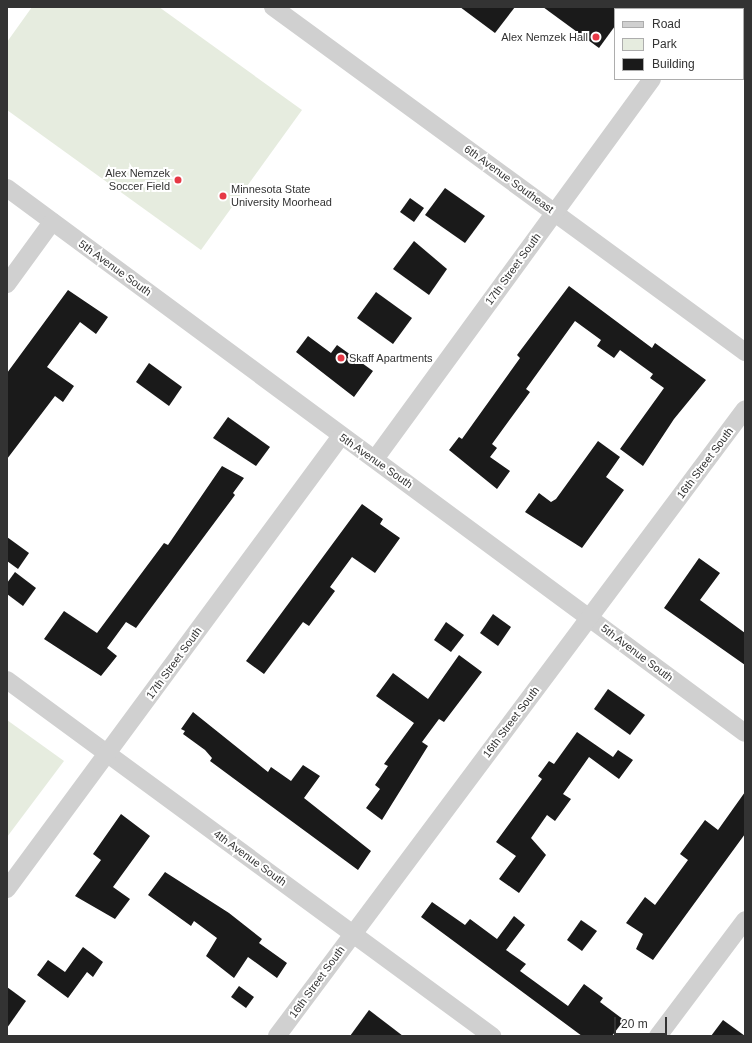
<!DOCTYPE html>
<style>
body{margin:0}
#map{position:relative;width:752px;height:1043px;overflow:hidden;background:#fff;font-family:Helvetica,sans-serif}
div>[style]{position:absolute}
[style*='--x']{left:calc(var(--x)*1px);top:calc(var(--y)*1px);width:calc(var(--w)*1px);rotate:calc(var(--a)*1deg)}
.green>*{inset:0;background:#e6ecdf}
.building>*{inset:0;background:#1a1a1a}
.minor>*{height:18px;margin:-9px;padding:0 9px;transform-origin:9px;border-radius:9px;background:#d0d0d0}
.dots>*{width:11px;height:11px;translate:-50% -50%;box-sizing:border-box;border:2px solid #fff;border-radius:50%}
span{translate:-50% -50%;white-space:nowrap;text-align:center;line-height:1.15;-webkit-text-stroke:4px #fff;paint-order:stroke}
.poi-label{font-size:11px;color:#333}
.right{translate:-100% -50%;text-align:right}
.left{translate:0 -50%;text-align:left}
.street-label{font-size:11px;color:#333}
.frame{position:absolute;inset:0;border:8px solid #333;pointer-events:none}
.legend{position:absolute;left:614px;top:8px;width:130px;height:72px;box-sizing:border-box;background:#fff;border:1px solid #adadad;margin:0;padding:5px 7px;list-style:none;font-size:12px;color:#333}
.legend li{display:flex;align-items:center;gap:8px;height:20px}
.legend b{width:20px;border:1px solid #adadad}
.scale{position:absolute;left:614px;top:1017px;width:53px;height:18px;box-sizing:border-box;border:2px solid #333;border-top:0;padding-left:5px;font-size:12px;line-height:14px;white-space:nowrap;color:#333;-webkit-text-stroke:3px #fff;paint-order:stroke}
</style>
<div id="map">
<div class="green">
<div style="clip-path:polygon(32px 7px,159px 7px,302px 110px,201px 250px,7px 110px,7px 42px)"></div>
<div style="clip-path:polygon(7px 720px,64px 761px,7px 837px)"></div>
</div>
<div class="building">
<div style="clip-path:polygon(460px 7px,515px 7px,495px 33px)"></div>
<div style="clip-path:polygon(543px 7px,615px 7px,615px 26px,599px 48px)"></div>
<div style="clip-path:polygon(445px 188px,485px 216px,465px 243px,425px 215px)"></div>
<div style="clip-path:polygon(410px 198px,424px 208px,414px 222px,400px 212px)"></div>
<div style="clip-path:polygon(414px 241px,447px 269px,429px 295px,393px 269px)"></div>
<div style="clip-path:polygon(569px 286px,652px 348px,655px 343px,706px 380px,674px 419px,643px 466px,620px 449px,664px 388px,650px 378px,653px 374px,620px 350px,614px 358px,597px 346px,601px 340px,575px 321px,526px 389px,530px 392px,492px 444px,497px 448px,490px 457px,510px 471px,497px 489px,449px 450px,459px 437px,462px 439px,520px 358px,517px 355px)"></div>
<div style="clip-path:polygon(68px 290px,108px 317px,96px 334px,80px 322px,47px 367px,74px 386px,63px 402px,55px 396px,7px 459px,7px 373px)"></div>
<div style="clip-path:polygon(376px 292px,412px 318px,393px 344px,357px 318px)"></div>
<div style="clip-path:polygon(308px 336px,331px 353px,337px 345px,373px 371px,354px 397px,296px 352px)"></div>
<div style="clip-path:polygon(149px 363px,182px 387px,169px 406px,136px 382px)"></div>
<div style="clip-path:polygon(228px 417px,270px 447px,256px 466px,213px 438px)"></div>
<div style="clip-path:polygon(598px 441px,620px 457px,606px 477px,624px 490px,582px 548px,525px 512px,539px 493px,551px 502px,556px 499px)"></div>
<div style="clip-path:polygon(222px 466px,244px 478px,233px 493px,235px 495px,136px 628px,126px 622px,107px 648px,117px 656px,101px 676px,44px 639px,64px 611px,97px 633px,164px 543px,168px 545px)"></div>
<div style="clip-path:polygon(362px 504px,383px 519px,380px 524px,400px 538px,375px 573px,352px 557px,330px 587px,335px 591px,309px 626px,303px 622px,264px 674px,246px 661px)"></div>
<div style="clip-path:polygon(7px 537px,29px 553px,18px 569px,7px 561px)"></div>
<div style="clip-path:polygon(699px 558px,720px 573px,700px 600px,745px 633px,745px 665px,664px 608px)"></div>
<div style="clip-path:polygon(15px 572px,36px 588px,23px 606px,7px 594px,7px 583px)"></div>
<div style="clip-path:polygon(493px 614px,511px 627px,498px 646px,480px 633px)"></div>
<div style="clip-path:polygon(446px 622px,464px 635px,451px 652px,434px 640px)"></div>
<div style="clip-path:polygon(459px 655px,482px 672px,444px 722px,439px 719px,422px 742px,428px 746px,382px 820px,366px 808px,380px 789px,375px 785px,388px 766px,384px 764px,414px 723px,376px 696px,393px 673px,428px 699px)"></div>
<div style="clip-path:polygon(608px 689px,645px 715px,630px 735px,594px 709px)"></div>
<div style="clip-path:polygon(193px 712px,268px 772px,271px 767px,291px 781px,303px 765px,320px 776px,304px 798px,371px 851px,358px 870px,210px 761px,212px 758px,205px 750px,183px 734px,185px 731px,181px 729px)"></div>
<div style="clip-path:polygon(577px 732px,613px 757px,618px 750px,633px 760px,619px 779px,589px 757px,563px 794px,571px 799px,555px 821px,547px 815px,531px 838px,546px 855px,519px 893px,499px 879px,516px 856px,496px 842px,542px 779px,538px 776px,549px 761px,554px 764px)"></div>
<div style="clip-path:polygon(745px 792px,745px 834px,653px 960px,636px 949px,643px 934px,626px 923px,645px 897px,655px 905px,688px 860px,680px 854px,705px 820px,718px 830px)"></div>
<div style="clip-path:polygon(121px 814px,150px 836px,113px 887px,130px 899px,115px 919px,75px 896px,101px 860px,93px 854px)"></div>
<div style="clip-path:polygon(165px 872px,229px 913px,262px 939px,259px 943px,287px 963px,277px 978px,248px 957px,234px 978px,206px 956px,217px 938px,194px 921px,191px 926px,148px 895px)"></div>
<div style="clip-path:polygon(432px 902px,465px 925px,470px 919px,497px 939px,514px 916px,525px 925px,506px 950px,526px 964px,520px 971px,568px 1006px,584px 984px,603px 998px,600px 1002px,624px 1020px,612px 1036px,582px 1036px,421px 917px)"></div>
<div style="clip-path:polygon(581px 920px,597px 931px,582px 951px,567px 940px)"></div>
<div style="clip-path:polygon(83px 947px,103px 962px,93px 977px,87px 972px,68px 998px,37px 975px,48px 960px,65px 972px)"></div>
<div style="clip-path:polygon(239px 986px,254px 997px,246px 1008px,231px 997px)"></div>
<div style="clip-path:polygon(7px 987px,26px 1001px,7px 1028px)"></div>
<div style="clip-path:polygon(369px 1010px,403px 1036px,350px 1036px)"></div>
<div style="clip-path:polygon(723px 1020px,745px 1036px,711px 1036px)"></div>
</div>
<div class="minor">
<div style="--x:273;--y:7;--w:585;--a:36.16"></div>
<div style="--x:703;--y:9;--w:3;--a:-45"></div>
<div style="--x:7;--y:188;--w:917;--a:36.45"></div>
<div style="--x:7;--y:284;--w:77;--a:-54"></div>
<div style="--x:375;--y:459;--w:470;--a:-53.9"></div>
<div style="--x:7;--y:680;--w:602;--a:36.28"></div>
<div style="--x:7;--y:889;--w:563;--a:-53.6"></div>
<div style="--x:277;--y:1036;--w:782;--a:-53.26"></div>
<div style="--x:658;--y:1036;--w:145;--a:-53.1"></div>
</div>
<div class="dots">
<div style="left:596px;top:37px;background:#e63946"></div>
<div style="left:178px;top:180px;background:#e63946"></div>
<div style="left:223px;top:196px;background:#e63946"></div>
<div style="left:341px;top:358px;background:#e63946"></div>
</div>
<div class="poi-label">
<span class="right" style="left:588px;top:37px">Alex Nemzek Hall</span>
<span class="right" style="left:170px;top:180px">Alex Nemzek<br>Soccer Field</span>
<span class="left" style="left:231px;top:196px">Minnesota State<br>University Moorhead</span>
<span class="left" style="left:349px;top:358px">Skaff Apartments</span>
</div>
<div class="street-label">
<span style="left:509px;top:179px;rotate:36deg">6th Avenue Southeast</span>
<span style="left:115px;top:268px;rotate:36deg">5th Avenue South</span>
<span style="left:513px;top:269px;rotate:-54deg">17th Street South</span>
<span style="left:376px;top:461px;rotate:35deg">5th Avenue South</span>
<span style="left:705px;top:463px;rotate:-53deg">16th Street South</span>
<span style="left:637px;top:653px;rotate:37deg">5th Avenue South</span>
<span style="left:174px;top:663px;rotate:-54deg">17th Street South</span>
<span style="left:511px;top:722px;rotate:-53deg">16th Street South</span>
<span style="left:250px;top:858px;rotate:36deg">4th Avenue South</span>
<span style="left:317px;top:982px;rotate:-54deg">16th Street South</span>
</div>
<div class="frame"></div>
<ul class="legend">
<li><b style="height:5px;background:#d0d0d0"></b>Road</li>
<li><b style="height:11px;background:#e6ecdf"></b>Park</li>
<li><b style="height:11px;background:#1a1a1a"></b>Building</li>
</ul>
<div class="scale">20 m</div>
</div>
